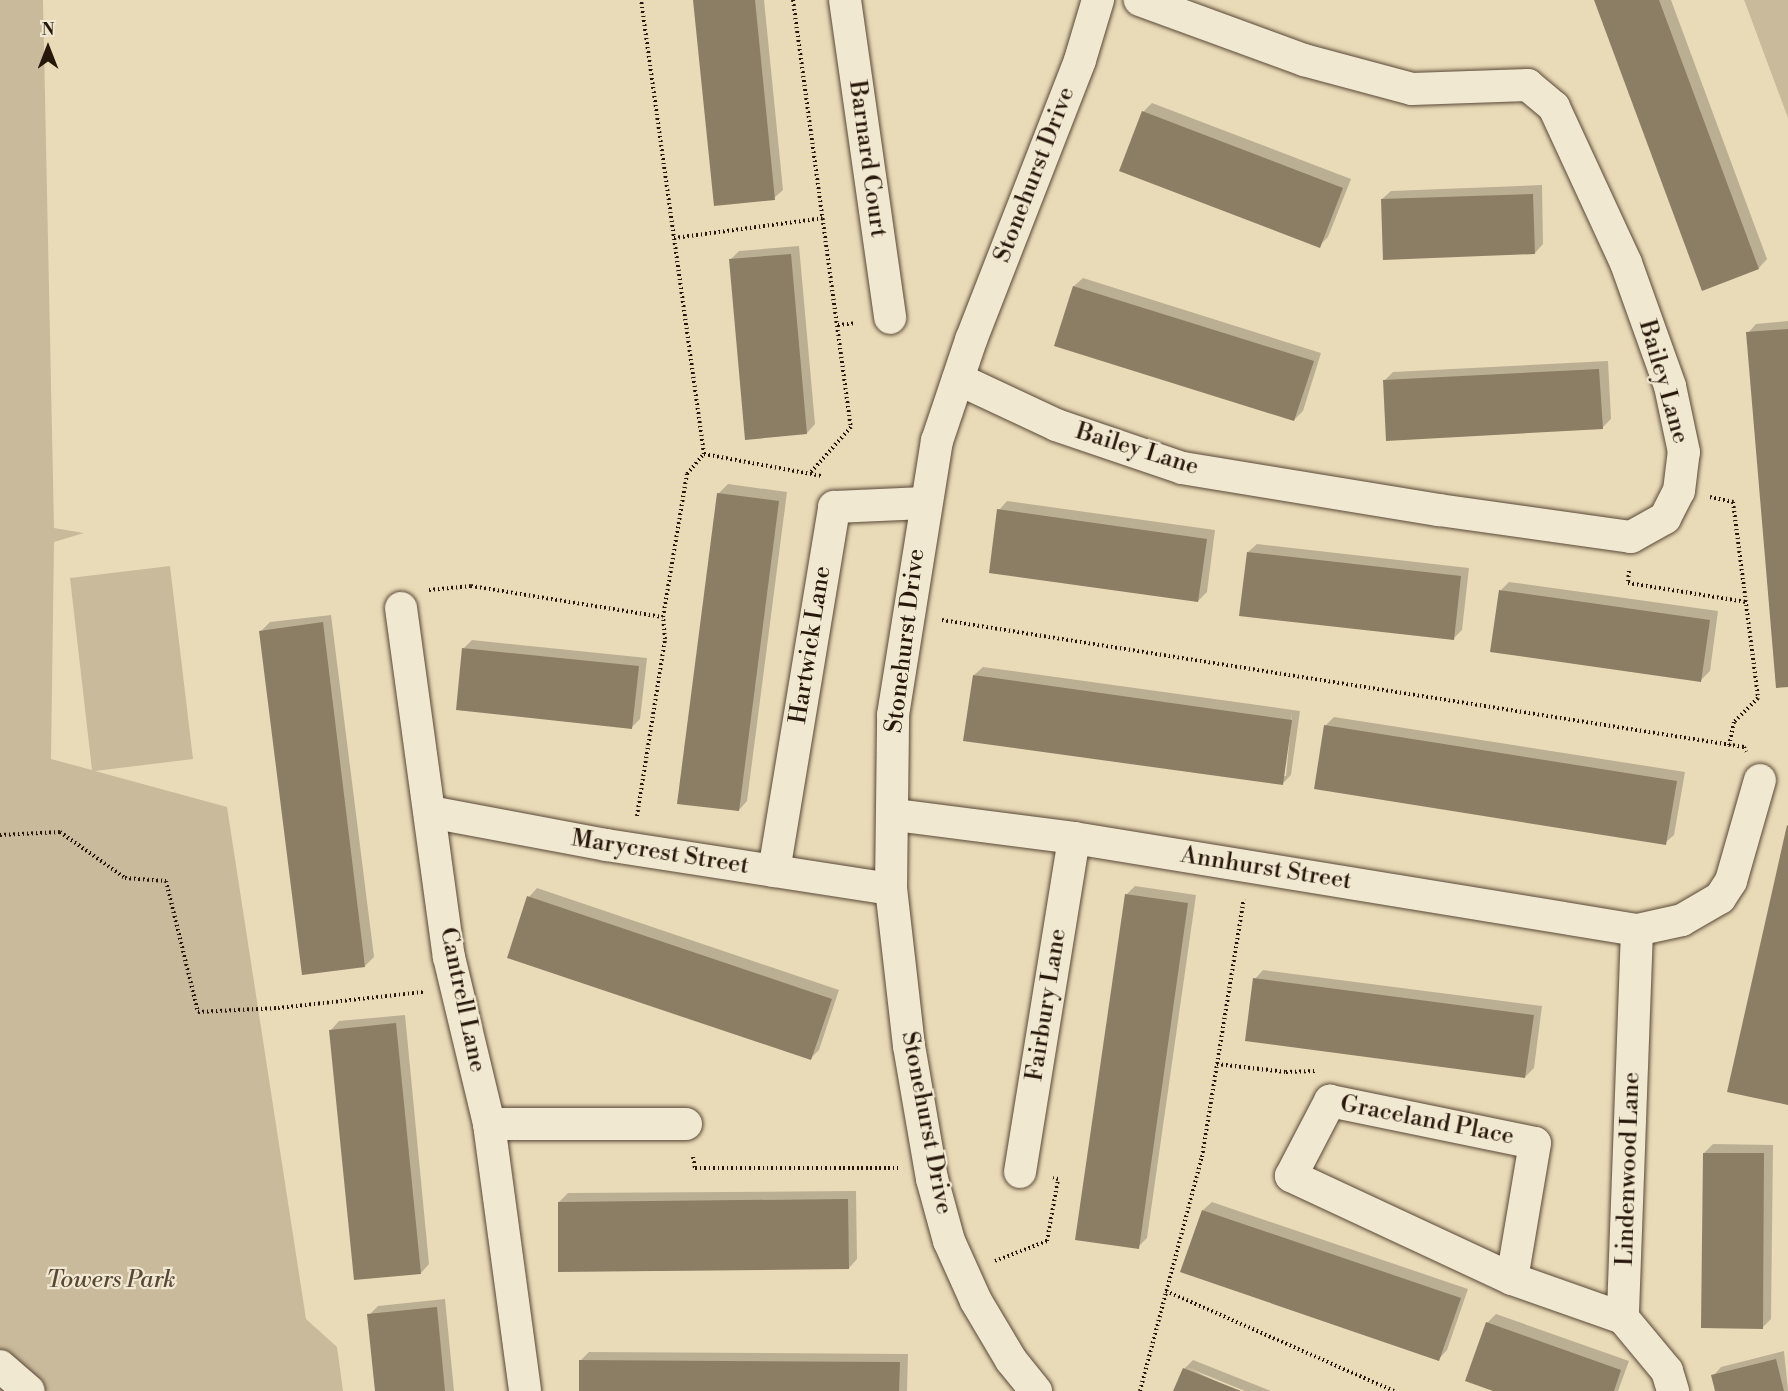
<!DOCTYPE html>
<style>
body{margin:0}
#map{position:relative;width:1788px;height:1391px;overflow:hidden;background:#eadbb8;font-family:"Libre Bodoni",serif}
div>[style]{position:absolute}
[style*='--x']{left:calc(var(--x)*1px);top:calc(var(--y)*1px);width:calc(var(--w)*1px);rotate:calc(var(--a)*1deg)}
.green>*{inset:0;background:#c9ba9b}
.shadow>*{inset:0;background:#0003}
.building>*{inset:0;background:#8c7d65}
.path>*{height:4px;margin-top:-2px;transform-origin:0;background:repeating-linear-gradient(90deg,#27170b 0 1.5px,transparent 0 4.5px)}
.roads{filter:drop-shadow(0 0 2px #584836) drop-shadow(0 0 2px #584836)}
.minor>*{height:32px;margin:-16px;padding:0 16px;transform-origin:16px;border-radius:16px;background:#f1e8d1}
span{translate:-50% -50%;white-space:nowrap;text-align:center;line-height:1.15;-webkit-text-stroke:4.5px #f1e8d1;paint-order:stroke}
.street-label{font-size:24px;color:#27170b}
.park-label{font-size:24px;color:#584836;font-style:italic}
.north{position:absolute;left:18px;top:18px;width:60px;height:60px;-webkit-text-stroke:4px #f1e8d1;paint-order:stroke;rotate:0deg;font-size:16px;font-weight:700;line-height:24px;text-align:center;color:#27170b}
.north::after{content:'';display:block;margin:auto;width:21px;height:27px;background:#27170b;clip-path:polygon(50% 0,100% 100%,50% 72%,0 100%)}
</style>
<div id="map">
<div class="green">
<div style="clip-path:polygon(0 0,43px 0,54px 528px,84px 533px,54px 542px,51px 759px,92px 770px,70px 578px,170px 566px,193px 759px,95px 771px,227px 807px,306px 1319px,337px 1347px,343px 1391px,0 1391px)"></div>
<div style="clip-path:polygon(1744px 0,1788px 0,1788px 118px,1746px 5px)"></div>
</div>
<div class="shadow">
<div style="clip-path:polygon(695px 0,764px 0,783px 190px,774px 198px)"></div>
<div style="clip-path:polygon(1595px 0,1671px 0,1767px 259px,1759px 268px,1703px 289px)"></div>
<div style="clip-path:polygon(1152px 103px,1351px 179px,1328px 237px,1319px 246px,1143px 112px)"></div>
<div style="clip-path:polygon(1542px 185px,1543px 244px,1535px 253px,1382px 199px,1391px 191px)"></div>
<div style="clip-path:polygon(799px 246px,815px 424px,807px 433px,730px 260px,739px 251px)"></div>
<div style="clip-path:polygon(1083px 278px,1321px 353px,1303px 411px,1294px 420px,1056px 345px,1074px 286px)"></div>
<div style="clip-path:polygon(1788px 321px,1788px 685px,1748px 333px,1756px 324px)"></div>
<div style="clip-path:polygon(1608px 361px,1611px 419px,1602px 428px,1384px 381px,1393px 372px)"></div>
<div style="clip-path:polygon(728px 484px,787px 492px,747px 801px,739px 810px,679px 802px,719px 493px)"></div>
<div style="clip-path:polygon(1007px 501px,1215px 530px,1207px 592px,1198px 601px,999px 510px)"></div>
<div style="clip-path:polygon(1257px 544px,1469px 568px,1462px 630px,1453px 639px,1248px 552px)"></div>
<div style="clip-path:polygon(1509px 582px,1718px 611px,1710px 671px,1701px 680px,1501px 590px)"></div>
<div style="clip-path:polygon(331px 615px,374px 957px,365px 966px,261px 631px,270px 622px)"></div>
<div style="clip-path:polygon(472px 640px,647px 658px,640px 719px,632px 727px,464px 648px)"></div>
<div style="clip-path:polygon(evenodd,983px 667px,1300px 711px,1291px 775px,1282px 784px,974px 675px,983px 667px,1292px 712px,1286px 776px,1283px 776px,1292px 712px)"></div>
<div style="clip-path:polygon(1334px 717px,1685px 772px,1674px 835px,1665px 843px,1325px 726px)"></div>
<div style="clip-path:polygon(1135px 886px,1196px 895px,1147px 1238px,1138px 1247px,1126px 895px)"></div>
<div style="clip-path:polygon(537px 888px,839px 990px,819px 1050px,811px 1058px,529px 897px)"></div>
<div style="clip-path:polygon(1263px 970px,1542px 1006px,1534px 1068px,1525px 1077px,1255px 979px)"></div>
<div style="clip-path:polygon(405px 1015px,429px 1264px,421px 1273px,331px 1030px,339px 1021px)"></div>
<div style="clip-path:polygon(1713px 1144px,1773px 1145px,1771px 1319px,1762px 1328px,1704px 1153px)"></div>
<div style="clip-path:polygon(856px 1191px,857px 1259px,849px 1268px,559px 1202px,568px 1193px)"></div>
<div style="clip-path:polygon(1212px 1202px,1468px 1289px,1447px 1350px,1439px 1359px,1203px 1210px)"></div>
<div style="clip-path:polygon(445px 1299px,454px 1391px,376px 1391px,369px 1315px,378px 1306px)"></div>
<div style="clip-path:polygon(1496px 1314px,1629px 1361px,1618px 1391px,1497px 1391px,1487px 1323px)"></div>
<div style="clip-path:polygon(1784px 1351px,1788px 1391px,1717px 1391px,1713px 1376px,1721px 1367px)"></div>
<div style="clip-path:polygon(589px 1352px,908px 1354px,907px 1391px,580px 1391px,580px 1361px)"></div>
<div style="clip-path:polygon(1193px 1360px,1271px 1391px,1245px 1391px,1186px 1367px,1237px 1391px,1175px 1391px,1184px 1369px)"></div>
</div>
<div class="building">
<div style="clip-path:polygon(693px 0,755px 0,775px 200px,714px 206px)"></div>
<div style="clip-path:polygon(1594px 0,1659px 0,1759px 269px,1702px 291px)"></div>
<div style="clip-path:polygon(1142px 111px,1343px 188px,1320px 248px,1119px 171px)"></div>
<div style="clip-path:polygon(1533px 194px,1535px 254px,1383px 260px,1381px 199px)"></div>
<div style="clip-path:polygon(791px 254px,807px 434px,745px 440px,729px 259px)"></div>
<div style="clip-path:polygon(1073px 286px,1314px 361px,1294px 421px,1054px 346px)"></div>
<div style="clip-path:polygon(1788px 329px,1788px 687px,1776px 688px,1746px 332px)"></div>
<div style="clip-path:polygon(1599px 369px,1603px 429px,1386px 441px,1383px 380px)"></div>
<div style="clip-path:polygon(717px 493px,779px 501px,739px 811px,677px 804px)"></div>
<div style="clip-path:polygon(997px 509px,1207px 539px,1198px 602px,989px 573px)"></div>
<div style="clip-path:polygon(1247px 552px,1461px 576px,1454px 640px,1239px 616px)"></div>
<div style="clip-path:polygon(1499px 590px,1710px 620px,1701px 682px,1490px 652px)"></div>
<div style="clip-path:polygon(323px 622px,365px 967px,302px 975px,259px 631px)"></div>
<div style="clip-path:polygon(462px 648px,639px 666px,632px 729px,456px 710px)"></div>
<div style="clip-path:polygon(973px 675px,1292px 720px,1283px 785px,963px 741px)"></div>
<div style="clip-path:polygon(1324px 725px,1677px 781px,1666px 845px,1314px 789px)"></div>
<div style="clip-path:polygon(1787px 825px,1788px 826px,1788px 1105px,1727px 1092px)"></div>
<div style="clip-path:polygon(1125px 894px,1188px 903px,1139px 1249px,1075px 1240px)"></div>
<div style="clip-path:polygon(527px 896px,832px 999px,811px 1060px,507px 958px)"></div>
<div style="clip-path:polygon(1253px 978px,1534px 1015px,1525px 1078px,1245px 1041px)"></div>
<div style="clip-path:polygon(396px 1023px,421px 1274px,354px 1280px,329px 1030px)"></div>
<div style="clip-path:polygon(1703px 1153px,1764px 1153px,1763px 1329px,1701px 1328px)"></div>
<div style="clip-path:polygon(848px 1199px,849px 1269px,558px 1272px,558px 1202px)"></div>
<div style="clip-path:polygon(1202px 1210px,1461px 1298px,1439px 1361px,1180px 1272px)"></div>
<div style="clip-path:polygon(437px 1307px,445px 1391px,375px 1391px,367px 1314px)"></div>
<div style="clip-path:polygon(1486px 1322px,1621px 1370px,1614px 1391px,1493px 1391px,1465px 1381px)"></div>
<div style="clip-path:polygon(1776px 1359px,1784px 1391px,1715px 1391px,1711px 1375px)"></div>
<div style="clip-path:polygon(579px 1360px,900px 1362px,899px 1391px,579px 1391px)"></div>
<div style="clip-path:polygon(1183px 1368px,1241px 1391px,1173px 1391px)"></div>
</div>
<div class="path">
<div style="--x:793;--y:0;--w:431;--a:82.3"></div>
<div style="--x:851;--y:427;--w:60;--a:131.6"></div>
<div style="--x:674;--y:238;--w:150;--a:-7.6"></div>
<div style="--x:838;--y:325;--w:18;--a:-6"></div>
<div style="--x:704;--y:454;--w:119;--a:10.6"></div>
<div style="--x:1710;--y:497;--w:24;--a:12"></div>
<div style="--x:1733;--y:502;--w:198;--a:82.7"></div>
<div style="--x:1758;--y:698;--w:34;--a:135"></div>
<div style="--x:1734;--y:722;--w:24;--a:102"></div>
<div style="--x:1629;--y:571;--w:12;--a:95"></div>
<div style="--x:1628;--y:583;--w:120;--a:9.1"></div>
<div style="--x:429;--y:590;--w:42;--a:-5.4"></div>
<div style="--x:471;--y:586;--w:194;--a:9.2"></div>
<div style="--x:942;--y:620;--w:812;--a:9"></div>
<div style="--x:1744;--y:747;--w:5;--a:68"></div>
<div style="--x:637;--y:816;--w:179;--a:-81"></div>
<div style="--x:665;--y:639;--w:22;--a:-95"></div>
<div style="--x:663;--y:617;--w:145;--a:-80.5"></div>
<div style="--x:687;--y:474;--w:26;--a:-50"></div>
<div style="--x:704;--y:454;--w:458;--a:-97.9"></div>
<div style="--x:0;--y:835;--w:60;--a:-2.9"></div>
<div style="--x:60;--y:832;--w:80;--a:35.3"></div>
<div style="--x:125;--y:878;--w:41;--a:4.2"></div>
<div style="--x:166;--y:881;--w:135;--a:76.3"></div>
<div style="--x:198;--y:1012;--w:80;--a:-2.9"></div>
<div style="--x:278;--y:1008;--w:147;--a:-6.3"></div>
<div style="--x:1217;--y:1064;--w:69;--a:6.6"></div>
<div style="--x:1286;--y:1072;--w:29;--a:-2"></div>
<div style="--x:693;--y:1157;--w:11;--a:80"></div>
<div style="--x:695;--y:1168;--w:203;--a:0"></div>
<div style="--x:995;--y:1261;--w:56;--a:-21"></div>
<div style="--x:1047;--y:1241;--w:63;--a:-79.9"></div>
<div style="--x:1058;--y:1179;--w:5;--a:-169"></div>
<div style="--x:1166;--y:1291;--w:249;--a:23.7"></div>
<div style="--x:1140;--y:1391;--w:242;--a:-75.2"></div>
<div style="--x:1202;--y:1157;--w:261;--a:-80.8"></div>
</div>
<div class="roads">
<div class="minor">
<div style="--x:845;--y:0;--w:321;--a:81.9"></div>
<div style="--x:958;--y:379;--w:108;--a:25.1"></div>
<div style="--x:1056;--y:425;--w:133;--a:18.8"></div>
<div style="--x:1182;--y:468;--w:260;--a:9.3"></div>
<div style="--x:1439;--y:510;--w:194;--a:8"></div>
<div style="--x:1631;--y:537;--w:39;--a:-29"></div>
<div style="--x:1665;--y:518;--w:30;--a:-63"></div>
<div style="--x:1679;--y:491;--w:39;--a:-83"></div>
<div style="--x:1684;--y:452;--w:67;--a:-102"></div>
<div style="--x:1670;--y:386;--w:131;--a:-109.7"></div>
<div style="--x:1626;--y:263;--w:172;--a:-114.8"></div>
<div style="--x:1554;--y:107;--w:34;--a:-140"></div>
<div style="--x:1528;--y:85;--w:116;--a:178"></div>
<div style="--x:1412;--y:89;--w:112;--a:-165"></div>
<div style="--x:1304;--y:60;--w:175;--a:-159.9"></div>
<div style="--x:401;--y:608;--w:352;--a:82.2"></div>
<div style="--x:449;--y:957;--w:172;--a:76.5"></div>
<div style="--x:489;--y:1124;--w:269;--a:82.3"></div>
<div style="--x:430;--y:812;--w:179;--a:10.6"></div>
<div style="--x:606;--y:845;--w:288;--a:8.8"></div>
<div style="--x:895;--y:815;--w:180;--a:7.3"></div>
<div style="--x:1074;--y:838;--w:570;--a:9.28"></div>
<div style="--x:1637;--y:930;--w:46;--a:-12.5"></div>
<div style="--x:1682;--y:920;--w:44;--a:-30.1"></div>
<div style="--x:1720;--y:898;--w:20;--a:-57"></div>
<div style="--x:1731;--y:881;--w:105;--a:-74"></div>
<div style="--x:774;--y:871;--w:369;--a:-80.6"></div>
<div style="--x:834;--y:507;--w:91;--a:-2.5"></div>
<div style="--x:1637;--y:930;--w:388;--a:92.1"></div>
<div style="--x:1623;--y:1318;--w:69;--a:50.3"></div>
<div style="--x:1667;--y:1371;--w:21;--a:73"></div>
<div style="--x:1330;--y:1101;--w:209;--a:11.6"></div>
<div style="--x:1535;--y:1143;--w:138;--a:99.6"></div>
<div style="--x:1512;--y:1279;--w:244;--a:-155"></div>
<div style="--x:1291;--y:1176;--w:85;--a:-62.5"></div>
<div style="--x:489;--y:1124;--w:197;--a:0"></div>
<div style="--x:1020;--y:1172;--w:338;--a:-80.8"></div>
<div style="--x:1512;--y:1279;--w:118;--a:19.4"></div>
<div style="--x:0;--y:1366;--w:38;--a:41"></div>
<div style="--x:1036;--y:1391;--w:40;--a:-129"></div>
<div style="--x:1011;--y:1360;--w:69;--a:-120.7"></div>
<div style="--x:976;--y:1301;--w:66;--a:-114.2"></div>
<div style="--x:949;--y:1241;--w:64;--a:-105.3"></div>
<div style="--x:932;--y:1179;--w:135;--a:-99.8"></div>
<div style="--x:909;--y:1046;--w:158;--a:-96.5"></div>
<div style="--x:891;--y:889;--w:174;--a:-89.3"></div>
<div style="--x:893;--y:715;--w:278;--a:-80.9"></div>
<div style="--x:937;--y:441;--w:107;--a:-71.4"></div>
<div style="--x:971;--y:340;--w:300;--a:-68.7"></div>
<div style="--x:1080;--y:60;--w:63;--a:-73.3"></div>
</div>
</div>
<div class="street-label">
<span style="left:867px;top:159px;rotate:82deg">Barnard Court</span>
<span style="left:1035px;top:175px;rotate:-69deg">Stonehurst Drive</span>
<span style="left:1663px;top:382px;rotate:74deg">Bailey Lane</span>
<span style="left:1137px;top:450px;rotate:17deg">Bailey Lane</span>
<span style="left:906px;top:641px;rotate:-83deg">Stonehurst Drive</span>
<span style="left:811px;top:645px;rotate:-81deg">Hartwick Lane</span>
<span style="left:660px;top:853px;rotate:9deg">Marycrest Street</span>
<span style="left:1266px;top:869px;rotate:9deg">Annhurst Street</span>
<span style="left:462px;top:1000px;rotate:78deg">Cantrell Lane</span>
<span style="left:1047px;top:1005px;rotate:-81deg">Fairbury Lane</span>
<span style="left:1427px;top:1121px;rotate:11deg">Graceland Place</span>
<span style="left:926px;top:1123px;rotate:79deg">Stonehurst Drive</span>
<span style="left:1629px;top:1169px;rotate:-88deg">Lindenwood Lane</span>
</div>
<div class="park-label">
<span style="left:111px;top:1281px">Towers Park</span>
</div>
<div class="north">N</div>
</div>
